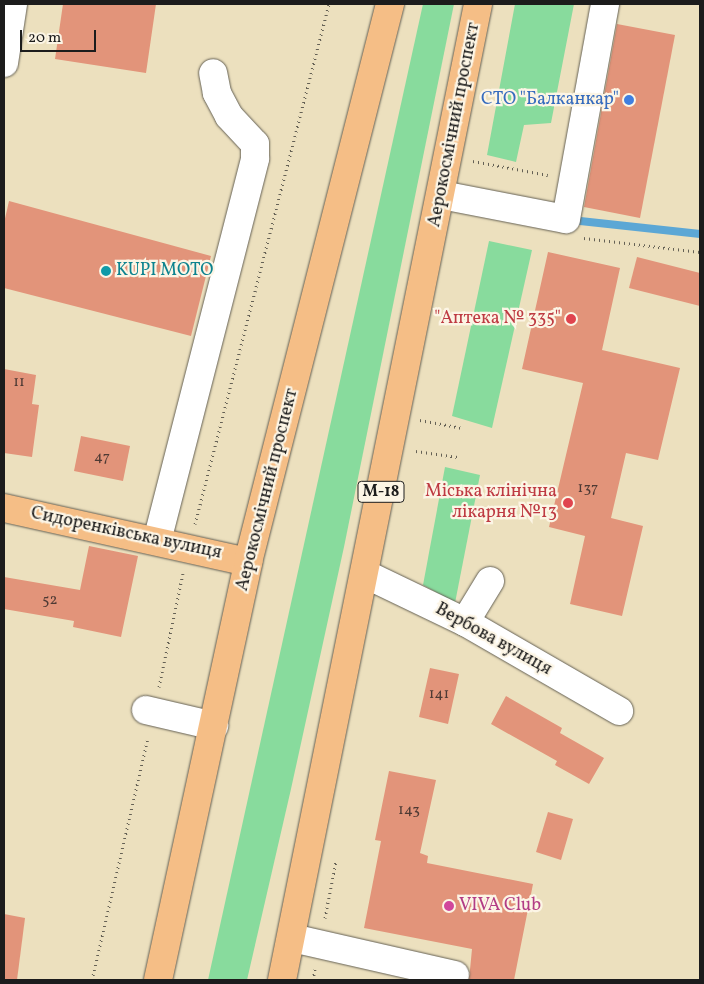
<!DOCTYPE html>
<meta charset="utf-8">
<style>
body{margin:0}
#map{position:relative;width:704px;height:984px;overflow:hidden;background:#ece0be;font-family:Vollkorn,serif}
div>[style]{position:absolute}
[style*='--x']{left:calc(var(--x)*1px);top:calc(var(--y)*1px);width:calc(var(--w)*1px);rotate:calc(var(--a)*1deg)}
.green>*{inset:0;background:#88db9d}
.stream>*{height:8px;margin:-4px;padding:0 4px;transform-origin:4px;border-radius:4px;background:#5ca7d5}
.building>*{inset:0;background:#e2947a}
.path>*{height:3px;margin-top:-1.5px;transform-origin:0;background:repeating-linear-gradient(90deg,#656155 0 1px,transparent 0 5px)}
.roads{filter:drop-shadow(0 0 1px #656155) drop-shadow(0 0 1px #656155)}
.minor>*{height:28px;margin:-14px;padding:0 14px;transform-origin:14px;border-radius:14px;background:#fff}
.major>*{height:28px;margin:-14px;padding:0 14px;transform-origin:14px;border-radius:14px;background:#f5be86}
.dots>*{width:14px;height:14px;translate:-50% -50%;box-sizing:border-box;border:2px solid #fcf5e5;border-radius:50%}
span{translate:-50% -50%;white-space:nowrap;text-align:center;line-height:1.15;-webkit-text-stroke:4.5px #fcf5e5;paint-order:stroke}
.number-label{font-size:15px;color:#4e3a34}
.number-label span{-webkit-text-stroke-width:0}
.shield-label span{padding:1px 4px;background:#fcf5e5;border:1px solid;border-radius:4px;-webkit-text-stroke-width:0}
.shield-label{font-size:16px;color:#1c1c1c;font-weight:700}
.shop-label{font-size:18px;color:#366cbe}
.right{translate:-100% -50%;text-align:right}
.street-label{font-size:18px;color:#1c1c1c}
.culture-label{font-size:18px;color:#0d838f}
.left{translate:0 -50%;text-align:left}
.health-label{font-size:18px;color:#be3a42}
.hotel-label{font-size:18px;color:#b23c85}
.frame{position:absolute;inset:0;border:5px solid #1c1c1c;pointer-events:none}
.scale{position:absolute;left:20px;top:30px;width:76px;height:22px;box-sizing:border-box;border:2px solid #1c1c1c;border-top:0;padding-left:6px;font-size:15px;line-height:18px;white-space:nowrap;color:#1c1c1c;-webkit-text-stroke:4px #fcf5e5;paint-order:stroke}
</style>
<div id="map">
<div class="green">
<div style="clip-path:polygon(423px 4px,454px 4px,344px 547px,291px 789px,247px 980px,208px 980px)"></div>
<div style="clip-path:polygon(515px 4px,574px 4px,551px 123px,524px 125px,516px 162px,487px 155px)"></div>
<div style="clip-path:polygon(489px 241px,532px 250px,492px 428px,452px 416px)"></div>
<div style="clip-path:polygon(445px 467px,480px 475px,455px 603px,423px 585px)"></div>
</div>
<div class="stream">
<div style="--x:571;--y:220;--w:130;--a:6.2"></div>
</div>
<div class="building">
<div style="clip-path:polygon(63px 4px,156px 4px,146px 73px,55px 59px)"></div>
<div style="clip-path:polygon(617px 24px,675px 35px,640px 218px,584px 207px)"></div>
<div style="clip-path:polygon(9px 201px,211px 256px,191px 336px,4px 288px,4px 223px)"></div>
<div style="clip-path:polygon(548px 252px,620px 268px,602px 350px,680px 368px,658px 460px,626px 453px,611px 518px,643px 526px,622px 616px,570px 604px,585px 536px,549px 527px,583px 383px,522px 369px)"></div>
<div style="clip-path:polygon(637px 257px,700px 273px,700px 306px,629px 288px)"></div>
<div style="clip-path:polygon(4px 369px,36px 375px,32px 404px,39px 405px,32px 457px,4px 453px)"></div>
<div style="clip-path:polygon(81px 436px,130px 446px,123px 481px,74px 471px)"></div>
<div style="clip-path:polygon(89px 546px,138px 556px,121px 637px,73px 627px,74px 621px,4px 609px,4px 577px,80px 590px)"></div>
<div style="clip-path:polygon(430px 668px,459px 674px,448px 724px,419px 717px)"></div>
<div style="clip-path:polygon(506px 696px,562px 728px,560px 733px,604px 758px,589px 784px,555px 765px,557px 761px,491px 724px)"></div>
<div style="clip-path:polygon(389px 771px,436px 780px,420px 853px,428px 856px,427px 863px,533px 884px,514px 980px,469px 980px,472px 949px,364px 928px,381px 841px,375px 840px)"></div>
<div style="clip-path:polygon(548px 812px,573px 819px,561px 860px,536px 852px)"></div>
<div style="clip-path:polygon(4px 914px,25px 918px,17px 980px,4px 980px)"></div>
</div>
<div class="path">
<div style="--x:473;--y:161;--w:76;--a:10.6"></div>
<div style="--x:584;--y:238;--w:117;--a:6.9"></div>
<div style="--x:420;--y:420;--w:43;--a:10.8"></div>
<div style="--x:416;--y:451;--w:42;--a:8.1"></div>
<div style="--x:195;--y:524;--w:537;--a:-75.55"></div>
<div style="--x:159;--y:687;--w:116;--a:-78.1"></div>
<div style="--x:325;--y:918;--w:58;--a:-79.1"></div>
<div style="--x:92;--y:980;--w:249;--a:-77"></div>
<div style="--x:313;--y:980;--w:11;--a:-80"></div>
</div>
<div class="roads">
<div class="minor">
<div style="--x:4;--y:63;--w:60;--a:-81.3"></div>
<div style="--x:441;--y:195;--w:127;--a:10.9"></div>
<div style="--x:566;--y:219;--w:219;--a:-79.7"></div>
<div style="--x:157;--y:541;--w:395;--a:-75.6"></div>
<div style="--x:255;--y:158;--w:14;--a:-90"></div>
<div style="--x:255;--y:144;--w:38;--a:-133"></div>
<div style="--x:229;--y:116;--w:26;--a:-118"></div>
<div style="--x:217;--y:93;--w:20;--a:-101"></div>
<div style="--x:365;--y:574;--w:111;--a:25.6"></div>
<div style="--x:465;--y:622;--w:178;--a:30"></div>
<div style="--x:465;--y:622;--w:48;--a:-58.6"></div>
<div style="--x:146;--y:710;--w:70;--a:13.2"></div>
<div style="--x:292;--y:938;--w:167;--a:12.8"></div>
</div>
<div class="major">
<div style="--x:4;--y:508;--w:250;--a:12.5"></div>
<div style="--x:158;--y:980;--w:428;--a:-77.8"></div>
<div style="--x:248;--y:562;--w:576;--a:-75.72"></div>
<div style="--x:282;--y:980;--w:995;--a:-78.64"></div>
</div>
</div>
<div class="dots">
<div style="left:629px;top:100px;background:#3f7fe0"></div>
<div style="left:106px;top:271px;background:#0f9aa8"></div>
<div style="left:571px;top:319px;background:#e0444e"></div>
<div style="left:568px;top:503px;background:#e0444e"></div>
<div style="left:449px;top:906px;background:#d1479c"></div>
</div>
<div class="number-label">
<span style="left:19px;top:383px">11</span>
<span style="left:102px;top:458px">47</span>
<span style="left:588px;top:489px">137</span>
<span style="left:50px;top:601px">52</span>
<span style="left:439px;top:695px">141</span>
<span style="left:409px;top:811px">143</span>
</div>
<div class="shield-label">
<span style="left:381px;top:492px">М-18</span>
</div>
<div class="shop-label">
<span class="right" style="left:619px;top:100px">СТО "Балканкар"</span>
</div>
<div class="street-label">
<span style="left:455px;top:125px;rotate:-79deg">Аерокосмічний проспект</span>
<span style="left:268px;top:490px;rotate:-76deg">Аерокосмічний проспект</span>
<span style="left:126px;top:534px;rotate:12deg">Сидоренківська вулиця</span>
<span style="left:493px;top:640px;rotate:29deg">Вербова вулиця</span>
</div>
<div class="culture-label">
<span class="left" style="left:116px;top:271px">KUPI MOTO</span>
</div>
<div class="health-label">
<span class="right" style="left:561px;top:319px">"Аптека № 335"</span>
<span class="right" style="left:557px;top:503px">Міська клінічна<br>лікарня №13</span>
</div>
<div class="hotel-label">
<span class="left" style="left:459px;top:906px">VIVA Club</span>
</div>
<div class="frame"></div>
<div class="scale">20 m</div>
</div>
